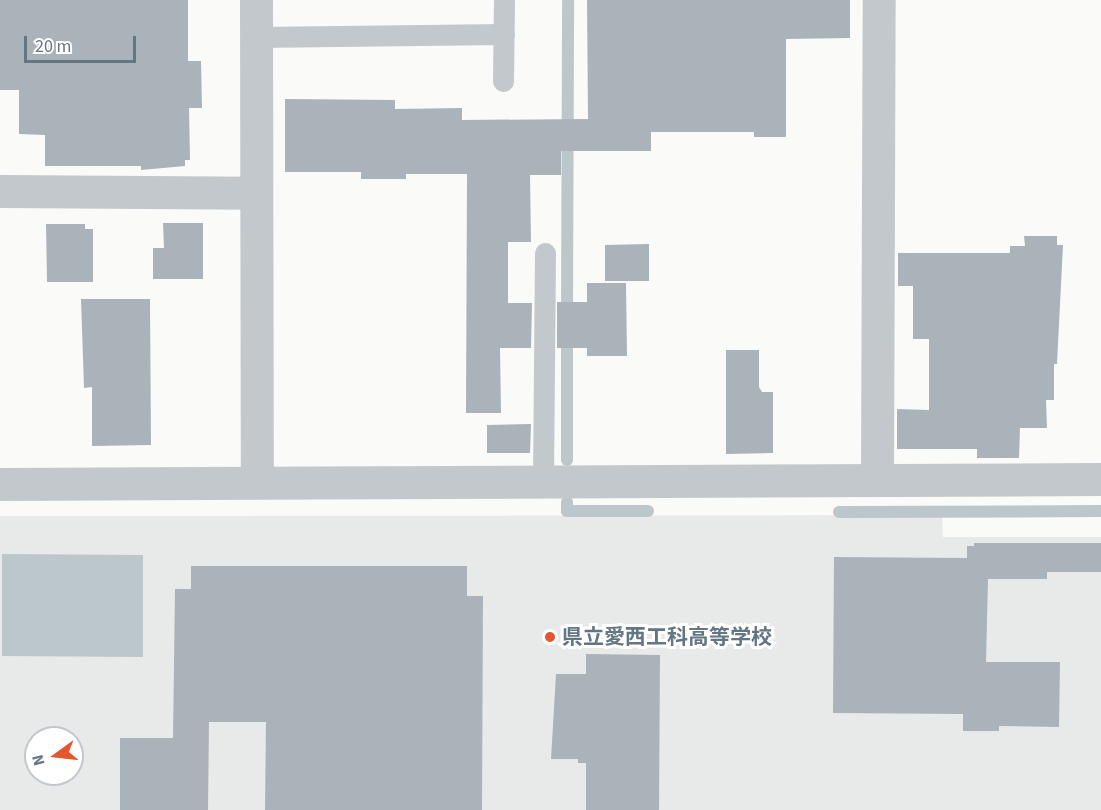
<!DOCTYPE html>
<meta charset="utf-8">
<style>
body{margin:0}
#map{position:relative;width:1101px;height:810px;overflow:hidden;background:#fafaf8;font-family:"Source Sans 3","Noto Sans JP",sans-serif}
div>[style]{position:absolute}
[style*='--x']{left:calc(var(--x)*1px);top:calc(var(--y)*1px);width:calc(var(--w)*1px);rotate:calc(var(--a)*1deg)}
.built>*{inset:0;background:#e8e9e9}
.water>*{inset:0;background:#bbc7cb}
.stream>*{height:12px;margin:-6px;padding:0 6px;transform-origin:6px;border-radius:6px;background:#bbc7cb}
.building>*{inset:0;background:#aab3b9}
.lane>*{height:21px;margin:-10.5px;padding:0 10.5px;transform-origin:10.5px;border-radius:10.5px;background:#c3c8cc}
.street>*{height:33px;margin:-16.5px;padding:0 16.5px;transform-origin:16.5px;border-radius:16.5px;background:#c3c8cc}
.dots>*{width:16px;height:16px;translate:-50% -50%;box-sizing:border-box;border:3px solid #fff;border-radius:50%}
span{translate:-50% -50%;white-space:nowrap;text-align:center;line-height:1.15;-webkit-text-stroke:6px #fff;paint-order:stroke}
.poi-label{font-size:21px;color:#657683;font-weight:700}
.left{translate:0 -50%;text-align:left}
.north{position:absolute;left:24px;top:726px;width:60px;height:60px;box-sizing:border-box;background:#fff;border:2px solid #c1c8cd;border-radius:50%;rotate:255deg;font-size:16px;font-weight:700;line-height:24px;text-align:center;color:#657683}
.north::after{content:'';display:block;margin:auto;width:21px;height:27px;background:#e4572e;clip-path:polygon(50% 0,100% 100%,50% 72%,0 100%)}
.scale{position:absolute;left:24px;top:36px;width:112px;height:27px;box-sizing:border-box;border:3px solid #657683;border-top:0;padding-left:8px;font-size:18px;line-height:21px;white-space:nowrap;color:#657683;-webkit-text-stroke:4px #fff;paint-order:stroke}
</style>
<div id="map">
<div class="built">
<div style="clip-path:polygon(evenodd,942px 515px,943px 537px,1101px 537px,1101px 810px,0 810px,0 516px,942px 515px,36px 738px,72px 738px,72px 774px,36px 774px,36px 738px)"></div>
</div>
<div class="water">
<div style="clip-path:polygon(2px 554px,143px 555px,143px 657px,2px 656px)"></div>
</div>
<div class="stream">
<div style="--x:567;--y:317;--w:317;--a:-89.8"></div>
<div style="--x:567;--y:460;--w:126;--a:-90"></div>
<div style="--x:567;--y:502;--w:9;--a:90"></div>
<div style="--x:567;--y:511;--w:81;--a:0"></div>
<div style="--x:839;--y:512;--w:262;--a:-0.2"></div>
</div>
<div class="building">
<div style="clip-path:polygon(0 0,188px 0,188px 61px,201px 61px,202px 108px,189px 108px,190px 160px,185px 160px,185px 166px,141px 170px,141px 166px,45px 166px,45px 135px,19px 134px,19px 90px,0 90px)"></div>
<div style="clip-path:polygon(587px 0,850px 0,850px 38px,786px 39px,786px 137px,754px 137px,754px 132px,651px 132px,651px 151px,561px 151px,561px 175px,530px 175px,531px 242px,508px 242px,508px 303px,532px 303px,531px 348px,500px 348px,501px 413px,466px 413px,467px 174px,406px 174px,406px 179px,361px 179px,361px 172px,285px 172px,285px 99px,395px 100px,395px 109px,462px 108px,462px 120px,588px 119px)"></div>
<div style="clip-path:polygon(163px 223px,203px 223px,203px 279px,153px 279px,153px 248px,164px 248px)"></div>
<div style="clip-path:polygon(46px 224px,85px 224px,85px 229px,93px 229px,93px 282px,47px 282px)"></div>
<div style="clip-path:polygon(1024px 236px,1057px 236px,1057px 245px,1063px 245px,1057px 364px,1054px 364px,1054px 400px,1046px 400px,1047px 428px,1020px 428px,1019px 458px,977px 458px,977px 449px,897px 449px,897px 409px,929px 410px,929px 339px,913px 339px,913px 286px,898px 286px,898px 253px,1010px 253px,1010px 246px,1025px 246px)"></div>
<div style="clip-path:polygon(649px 244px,649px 281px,605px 281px,605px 245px)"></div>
<div style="clip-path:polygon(587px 283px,626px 283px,627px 356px,587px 356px,587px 348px,557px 348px,557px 302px,587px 302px)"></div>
<div style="clip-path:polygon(81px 299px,150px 299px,151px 445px,92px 446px,92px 387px,84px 388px)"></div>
<div style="clip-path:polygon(726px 350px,759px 350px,759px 387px,762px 392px,773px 392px,773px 453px,726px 454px)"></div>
<div style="clip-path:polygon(531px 424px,530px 453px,487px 453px,487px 425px)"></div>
<div style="clip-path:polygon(974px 543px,1101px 543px,1101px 572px,1047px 572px,1047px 579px,988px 579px,986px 662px,1060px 662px,1059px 727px,999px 726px,999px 731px,963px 731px,963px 714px,833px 713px,834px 557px,967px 558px,967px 546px,974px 546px)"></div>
<div style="clip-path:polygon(191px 566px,467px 566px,467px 596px,483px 596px,482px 810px,265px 810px,266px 722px,209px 722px,208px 810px,120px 810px,120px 738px,173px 738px,175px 589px,191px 589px)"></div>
<div style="clip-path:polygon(586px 654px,660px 655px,659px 810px,586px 810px,586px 763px,578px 763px,578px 759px,551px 759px,556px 674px,586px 674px)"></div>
</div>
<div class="lane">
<div style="--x:256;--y:37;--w:248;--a:-0.7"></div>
<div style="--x:503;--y:81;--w:81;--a:-89.3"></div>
<div style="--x:543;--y:481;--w:228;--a:-89.5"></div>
</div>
<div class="street">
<div style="--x:256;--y:0;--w:482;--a:89.9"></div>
<div style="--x:0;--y:191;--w:256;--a:0.4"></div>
<div style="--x:877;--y:480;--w:480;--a:-89.8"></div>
<div style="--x:0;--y:484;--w:1101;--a:-0.26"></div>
</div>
<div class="dots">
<div style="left:550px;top:637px;background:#e4572e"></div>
</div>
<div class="poi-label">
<span class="left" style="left:562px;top:637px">県立愛西工科高等学校</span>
</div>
<div class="north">N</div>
<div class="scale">20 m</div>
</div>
